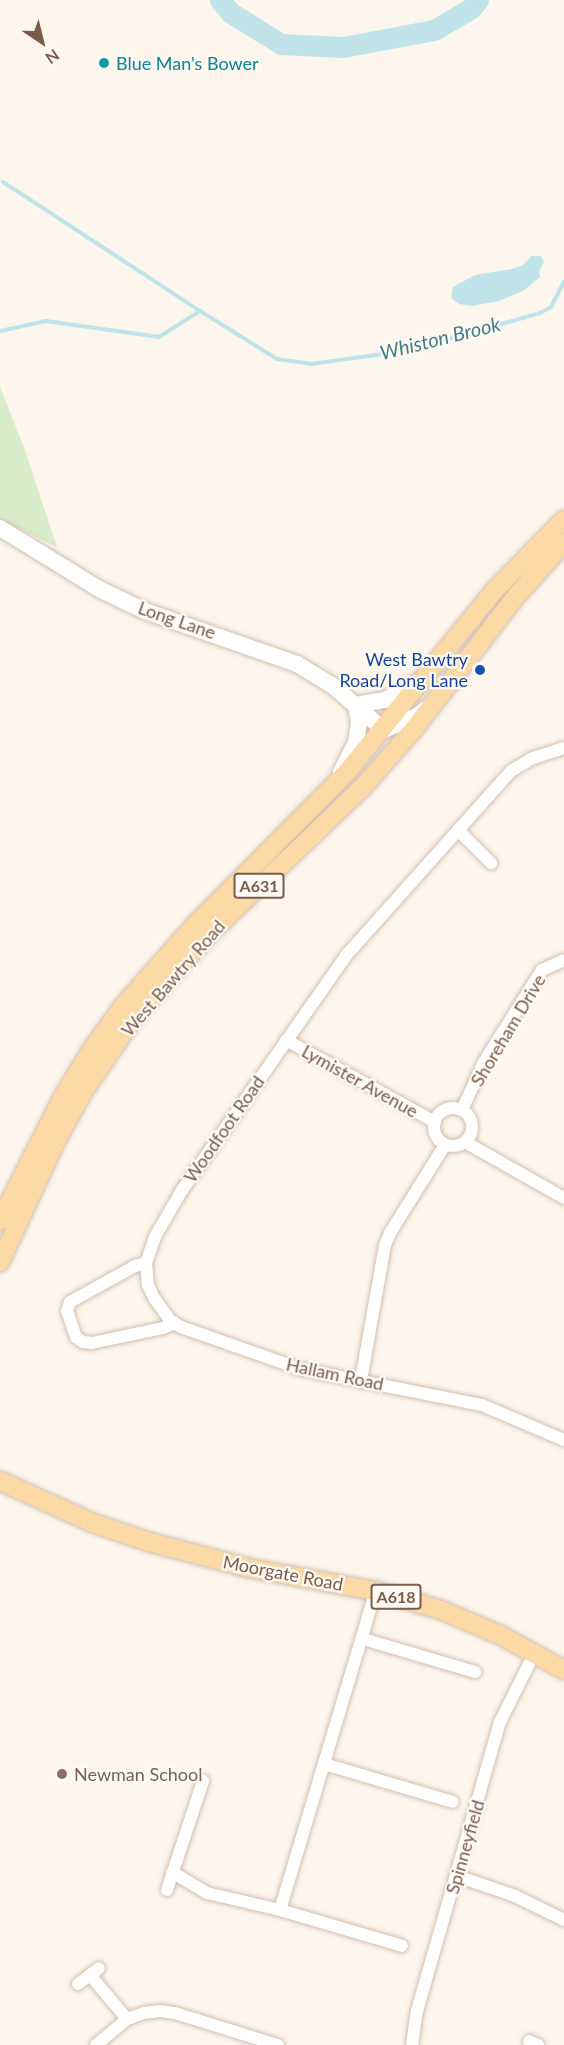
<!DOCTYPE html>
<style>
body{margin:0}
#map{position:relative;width:564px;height:2045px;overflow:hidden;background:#fdf6ec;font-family:Lato,sans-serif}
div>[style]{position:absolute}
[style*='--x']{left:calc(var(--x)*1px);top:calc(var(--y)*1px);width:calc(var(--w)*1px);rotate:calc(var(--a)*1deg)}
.green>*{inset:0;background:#d8ecc9}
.water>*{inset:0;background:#bfe3e8}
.stream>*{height:4px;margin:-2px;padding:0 2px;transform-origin:2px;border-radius:2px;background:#bfe3e8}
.river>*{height:21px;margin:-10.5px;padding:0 10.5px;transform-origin:10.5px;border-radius:10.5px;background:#bfe3e8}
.roads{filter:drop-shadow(0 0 2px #d1beb0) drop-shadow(0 0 2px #d1beb0)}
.street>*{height:12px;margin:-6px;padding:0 6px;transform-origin:6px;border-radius:6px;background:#fff}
.street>.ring{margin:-6px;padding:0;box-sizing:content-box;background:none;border:12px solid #fff;border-radius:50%}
.secondary>*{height:16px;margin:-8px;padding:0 8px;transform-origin:8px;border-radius:8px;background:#fff}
.primary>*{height:18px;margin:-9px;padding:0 9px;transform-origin:9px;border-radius:9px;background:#fbd9a5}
.dots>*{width:16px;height:16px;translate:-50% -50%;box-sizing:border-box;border:3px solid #fffaf3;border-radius:50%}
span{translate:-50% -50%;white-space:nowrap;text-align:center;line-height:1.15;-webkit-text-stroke:4.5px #fffaf3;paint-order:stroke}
.shield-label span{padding:2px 4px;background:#fffaf3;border:2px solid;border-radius:4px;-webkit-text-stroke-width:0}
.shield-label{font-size:16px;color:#7a5c4d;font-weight:700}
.culture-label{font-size:18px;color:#0d838f}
.left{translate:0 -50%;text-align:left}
.street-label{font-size:18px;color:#7a5c4d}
.transit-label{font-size:18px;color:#164399}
.right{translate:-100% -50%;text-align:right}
.education-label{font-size:18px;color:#785e54}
.water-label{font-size:20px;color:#437c86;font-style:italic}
.north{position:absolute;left:12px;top:12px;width:60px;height:60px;-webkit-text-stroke:4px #fffaf3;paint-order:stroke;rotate:145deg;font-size:16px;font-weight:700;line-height:24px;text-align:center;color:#7a5c4d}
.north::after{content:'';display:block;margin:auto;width:21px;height:27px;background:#7a5c4d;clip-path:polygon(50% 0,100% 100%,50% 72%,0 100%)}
</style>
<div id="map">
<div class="green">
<div style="clip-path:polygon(0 387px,25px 450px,57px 547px,0 520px)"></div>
</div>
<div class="water">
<div style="clip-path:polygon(531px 256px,541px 256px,544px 262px,539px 271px,540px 277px,523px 291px,499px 301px,472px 306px,459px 304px,451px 298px,453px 287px,475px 275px,512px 269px,523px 265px)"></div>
</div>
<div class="stream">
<div style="--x:3;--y:182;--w:235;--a:33.2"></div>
<div style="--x:0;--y:331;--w:47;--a:-12.3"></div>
<div style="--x:46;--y:321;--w:114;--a:8.1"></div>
<div style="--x:159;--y:337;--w:49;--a:-32.4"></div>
<div style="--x:200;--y:311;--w:91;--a:31.9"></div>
<div style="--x:277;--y:359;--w:34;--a:8"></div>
<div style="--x:311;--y:364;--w:95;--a:-7.9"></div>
<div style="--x:405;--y:351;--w:140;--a:-15.7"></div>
<div style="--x:540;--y:313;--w:13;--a:-29"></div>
<div style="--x:551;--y:307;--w:28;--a:-63"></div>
</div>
<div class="river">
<div style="--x:220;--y:0;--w:17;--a:50"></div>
<div style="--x:231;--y:13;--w:59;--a:31.8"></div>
<div style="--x:281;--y:44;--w:62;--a:2.8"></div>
<div style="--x:343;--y:47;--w:93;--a:-10.6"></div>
<div style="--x:434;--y:30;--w:42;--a:-30.3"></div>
<div style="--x:470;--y:9;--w:12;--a:-48"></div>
</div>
<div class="roads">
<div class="street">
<div style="--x:564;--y:748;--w:35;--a:162"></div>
<div style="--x:531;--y:759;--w:23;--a:149"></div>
<div style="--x:511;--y:771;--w:244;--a:131.8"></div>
<div style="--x:348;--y:953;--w:289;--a:125"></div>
<div style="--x:182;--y:1190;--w:54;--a:119.9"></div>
<div style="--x:155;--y:1237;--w:28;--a:109"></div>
<div style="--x:146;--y:1263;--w:22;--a:85"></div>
<div style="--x:148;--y:1285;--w:14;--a:65"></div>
<div style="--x:154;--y:1298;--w:29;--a:54"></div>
<div style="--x:171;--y:1321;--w:12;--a:31"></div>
<div style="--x:181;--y:1327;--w:126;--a:19.4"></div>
<div style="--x:300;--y:1369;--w:186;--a:11.2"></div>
<div style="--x:482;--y:1405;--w:89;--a:23.1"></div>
<div style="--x:458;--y:830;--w:47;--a:45"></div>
<div style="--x:286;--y:1040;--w:170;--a:28.8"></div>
<div class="ring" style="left:434px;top:1108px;width:26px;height:26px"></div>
<div style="--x:462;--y:1110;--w:53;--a:-65.4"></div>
<div style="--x:484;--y:1062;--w:109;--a:-57.8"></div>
<div style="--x:542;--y:970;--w:24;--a:-24"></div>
<div style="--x:465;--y:1142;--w:114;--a:29.5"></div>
<div style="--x:146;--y:1263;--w:11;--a:165"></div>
<div style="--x:135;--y:1266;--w:74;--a:151"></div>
<div style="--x:70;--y:1302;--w:9;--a:108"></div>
<div style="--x:67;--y:1311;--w:28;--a:71"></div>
<div style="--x:76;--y:1337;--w:9;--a:36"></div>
<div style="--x:83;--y:1342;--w:9;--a:6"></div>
<div style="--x:92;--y:1343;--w:73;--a:-11.9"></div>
<div style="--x:163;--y:1328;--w:13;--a:-23"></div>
<div style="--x:361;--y:1380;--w:137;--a:-79.9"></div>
<div style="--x:385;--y:1245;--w:13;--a:-67"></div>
<div style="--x:390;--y:1233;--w:104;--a:-58"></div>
<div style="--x:363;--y:1639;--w:117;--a:16.4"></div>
<div style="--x:324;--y:1764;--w:134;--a:16.4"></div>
<div style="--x:172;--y:1872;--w:41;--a:31"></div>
<div style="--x:207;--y:1893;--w:75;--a:13.1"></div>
<div style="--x:280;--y:1910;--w:127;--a:16.4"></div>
<div style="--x:457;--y:1876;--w:61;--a:19"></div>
<div style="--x:515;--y:1896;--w:55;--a:26.1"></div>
<div style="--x:167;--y:1890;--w:115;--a:-71.7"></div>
<div style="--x:280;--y:1910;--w:333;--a:-73.3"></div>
<div style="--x:90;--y:1975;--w:57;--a:49.9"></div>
<div style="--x:78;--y:1984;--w:26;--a:-37"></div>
<div style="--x:529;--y:2041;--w:10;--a:24"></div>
<div style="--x:96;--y:2045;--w:40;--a:-40"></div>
<div style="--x:127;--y:2019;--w:18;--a:-19"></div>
<div style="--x:144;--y:2013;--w:16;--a:-7"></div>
<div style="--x:160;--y:2011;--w:15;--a:8"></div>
<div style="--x:175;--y:2013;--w:108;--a:17.3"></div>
<div style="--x:412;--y:2045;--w:34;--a:-82"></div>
<div style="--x:417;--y:2011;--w:301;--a:-74"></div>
<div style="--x:500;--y:1722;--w:76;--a:-63.4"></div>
</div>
<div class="secondary">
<div style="--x:0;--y:528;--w:116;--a:31.6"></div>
<div style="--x:99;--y:589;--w:51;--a:25.6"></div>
<div style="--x:145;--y:611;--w:161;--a:19.2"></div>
<div style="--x:297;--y:664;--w:42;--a:31.4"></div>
<div style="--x:333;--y:686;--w:67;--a:40.8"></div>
<div style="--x:384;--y:730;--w:34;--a:-23"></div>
<div style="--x:415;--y:717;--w:16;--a:-35"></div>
<div style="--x:356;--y:705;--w:29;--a:-10"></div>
<div style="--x:385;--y:700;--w:35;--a:-29"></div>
<div style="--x:341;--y:772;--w:33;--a:-63"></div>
<div style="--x:356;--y:743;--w:22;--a:-82"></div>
<div style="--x:359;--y:721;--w:16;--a:-101"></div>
</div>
<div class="primary">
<div style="--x:0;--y:1221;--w:139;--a:-63.1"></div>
<div style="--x:63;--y:1097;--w:52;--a:-59"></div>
<div style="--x:90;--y:1052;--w:58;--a:-54.1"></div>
<div style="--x:124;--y:1005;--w:107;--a:-48.4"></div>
<div style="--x:195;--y:925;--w:216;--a:-45.2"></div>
<div style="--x:347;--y:772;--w:233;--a:-50.9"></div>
<div style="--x:494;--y:591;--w:100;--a:-45.4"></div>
<div style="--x:0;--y:1262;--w:133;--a:-65.2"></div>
<div style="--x:56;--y:1141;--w:56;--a:-61.1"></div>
<div style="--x:83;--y:1092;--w:92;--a:-55.6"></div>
<div style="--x:135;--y:1016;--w:109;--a:-48"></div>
<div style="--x:208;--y:935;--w:214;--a:-43.7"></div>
<div style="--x:363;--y:787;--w:77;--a:-48.7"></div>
<div style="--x:414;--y:729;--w:169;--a:-52.5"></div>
<div style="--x:517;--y:595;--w:70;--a:-47.9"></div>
<div style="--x:0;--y:1481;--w:102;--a:24.3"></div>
<div style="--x:93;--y:1523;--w:59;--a:18.7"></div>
<div style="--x:149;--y:1542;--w:103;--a:14.6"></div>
<div style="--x:249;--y:1568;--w:129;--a:10.3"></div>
<div style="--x:376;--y:1591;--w:68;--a:16.3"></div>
<div style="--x:441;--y:1610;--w:64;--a:23"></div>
<div style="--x:500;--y:1635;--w:73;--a:28.7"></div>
</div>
</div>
<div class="dots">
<div style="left:104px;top:63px;background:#0f9aa8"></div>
<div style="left:480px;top:670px;background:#1a4fb4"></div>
<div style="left:62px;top:1774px;background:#8d6e63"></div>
</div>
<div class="shield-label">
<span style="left:259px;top:886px">A631</span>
<span style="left:396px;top:1597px">A618</span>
</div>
<div class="culture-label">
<span class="left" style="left:116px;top:63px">Blue Man's Bower</span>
</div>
<div class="street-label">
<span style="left:177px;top:620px;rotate:19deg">Long Lane</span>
<span style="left:173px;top:978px;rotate:-49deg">West Bawtry Road</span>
<span style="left:508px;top:1030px;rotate:-59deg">Shoreham Drive</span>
<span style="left:360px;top:1081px;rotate:29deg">Lymister Avenue</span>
<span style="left:224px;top:1129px;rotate:-55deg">Woodfoot Road</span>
<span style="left:335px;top:1374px;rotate:12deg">Hallam Road</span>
<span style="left:283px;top:1573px;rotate:11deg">Moorgate Road</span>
<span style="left:465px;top:1847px;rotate:-74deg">Spinneyfield</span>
</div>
<div class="transit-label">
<span class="right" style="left:468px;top:670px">West Bawtry<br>Road/Long Lane</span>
</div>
<div class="education-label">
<span class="left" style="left:74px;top:1774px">Newman School</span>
</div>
<div class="water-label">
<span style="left:440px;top:338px;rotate:-14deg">Whiston Brook</span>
</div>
<div class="north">N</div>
</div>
